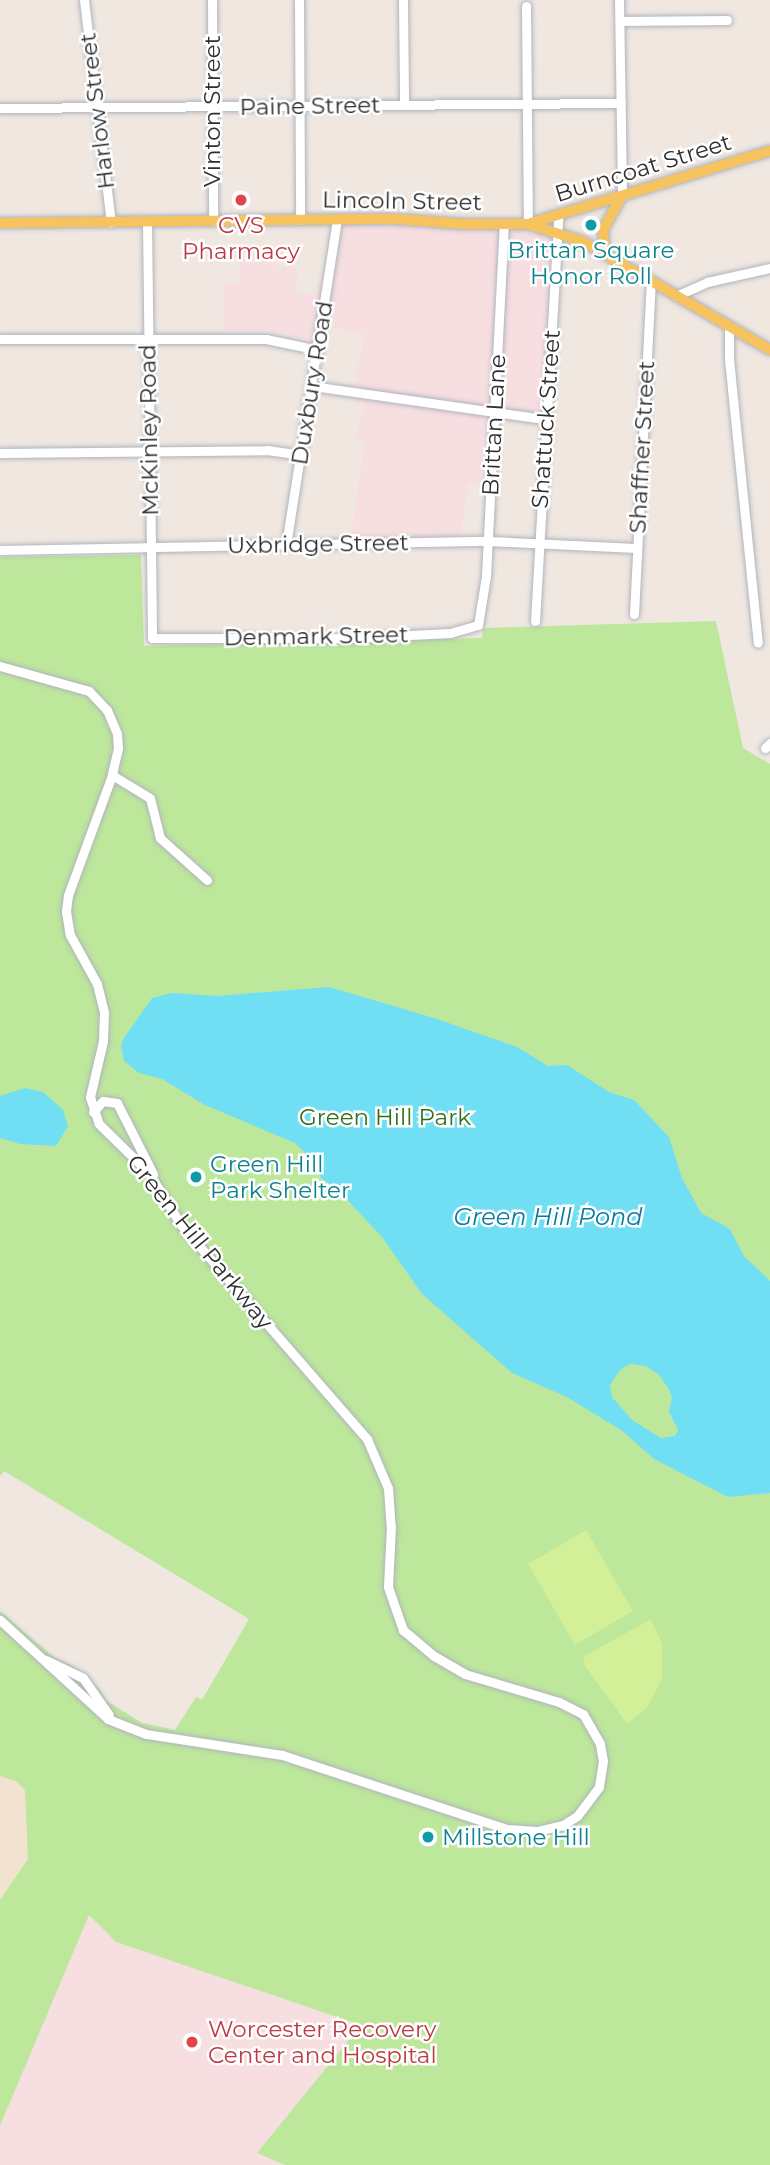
<!DOCTYPE html>
<style>
body{margin:0}
#map{position:relative;width:770px;height:2165px;overflow:hidden;background:#efe7e0;font-family:Montserrat,sans-serif}
div>[style]{position:absolute}
[style*='--x']{left:calc(var(--x)*1px);top:calc(var(--y)*1px);width:calc(var(--w)*1px);rotate:calc(var(--a)*1deg)}
.education>*{inset:0;background:#f1e3cf}
.medical>*{inset:0;background:#f6dee1}
.green>*{inset:0;background:#bde79b}
.pitch>*{inset:0;background:#d3ef97}
.water>*{inset:0;background:#70dff4}
.roads{filter:drop-shadow(0 0 2px #b0b4be) drop-shadow(0 0 2px #b0b4be)}
.minor>*{height:9px;margin:-4.5px;padding:0 4.5px;transform-origin:4.5px;border-radius:4.5px;background:#fff}
.major>*{height:10px;margin:-5px;padding:0 5px;transform-origin:5px;border-radius:5px;background:#f7c35e}
.dots>*{width:19px;height:19px;translate:-50% -50%;box-sizing:border-box;border:4px solid #fff;border-radius:50%}
span{translate:-50% -50%;white-space:nowrap;text-align:center;line-height:1.15;-webkit-text-stroke:5px #fff;paint-order:stroke}
.street-label{font-size:23px;color:#2e2e2e}
.health-label{font-size:23px;color:#be3a42}
.left{translate:0 -50%;text-align:left}
.culture-label{font-size:23px;color:#0d838f}
.park-label{font-size:23px;color:#347018}
.water-label{font-size:24px;color:#087ba0;font-style:italic}
</style>
<div id="map">
<div class="education">
<div style="clip-path:polygon(0 1776px,16px 1781px,25px 1790px,28px 1859px,0 1900px)"></div>
</div>
<div class="medical">
<div style="clip-path:polygon(360px 219px,558px 231px,545px 419px,495px 414px,491px 484px,468px 483px,461px 535px,351px 536px,365px 443px,356px 442px,363px 404px,362px 387px,355px 385px,364px 335px,315px 323px,312px 340px,267px 330px,224px 330px,223px 284px,239px 284px,239px 258px,277px 262px,278px 267px,298px 268px,296px 293px,326px 296px,337px 220px)"></div>
<div style="clip-path:polygon(89px 1915px,116px 1942px,362px 2025px,258px 2153px,285px 2165px,0 2165px,0 2126px)"></div>
</div>
<div class="green">
<div style="clip-path:polygon(141px 555px,144px 646px,482px 638px,483px 628px,716px 621px,743px 748px,770px 764px,770px 2165px,285px 2165px,257px 2153px,361px 2025px,116px 1942px,89px 1915px,0 2126px,0 1900px,28px 1859px,25px 1790px,16px 1781px,0 1776px,0 1611px,55px 1658px,72px 1665px,100px 1689px,107px 1701px,142px 1723px,175px 1730px,196px 1697px,202px 1700px,249px 1619px,4px 1471px,0 1476px,0 557px)"></div>
</div>
<div class="pitch">
<div style="clip-path:polygon(586px 1530px,633px 1611px,575px 1645px,528px 1564px)"></div>
<div style="clip-path:polygon(651px 1619px,662px 1644px,662px 1679px,647px 1708px,627px 1724px,583px 1663px,585px 1656px)"></div>
</div>
<div class="water">
<div style="clip-path:polygon(evenodd,329px 987px,434px 1018px,517px 1047px,548px 1066px,567px 1065px,609px 1092px,634px 1100px,669px 1137px,682px 1178px,701px 1213px,730px 1229px,744px 1256px,770px 1281px,770px 1493px,728px 1497px,654px 1459px,621px 1430px,567px 1397px,512px 1373px,422px 1294px,382px 1237px,338px 1190px,321px 1178px,311px 1159px,295px 1143px,205px 1105px,162px 1079px,139px 1073px,124px 1061px,121px 1045px,124px 1038px,152px 998px,172px 993px,217px 996px,329px 987px,630px 1364px,646px 1366px,659px 1375px,668px 1388px,672px 1397px,669px 1412px,678px 1430px,675px 1436px,661px 1438px,632px 1420px,612px 1397px,610px 1385px,620px 1370px,630px 1364px)"></div>
<div style="clip-path:polygon(25px 1088px,43px 1092px,63px 1110px,68px 1126px,56px 1146px,20px 1144px,0 1138px,0 1096px)"></div>
</div>
<div class="roads">
<div class="minor">
<div style="--x:84;--y:0;--w:224;--a:83.1"></div>
<div style="--x:212;--y:0;--w:221;--a:89.7"></div>
<div style="--x:299;--y:0;--w:220;--a:89.7"></div>
<div style="--x:403;--y:0;--w:104;--a:89.4"></div>
<div style="--x:619;--y:0;--w:196;--a:89.1"></div>
<div style="--x:526;--y:6;--w:218;--a:89.5"></div>
<div style="--x:621;--y:21;--w:106;--a:-0.5"></div>
<div style="--x:0;--y:108;--w:621;--a:-0.46"></div>
<div style="--x:147;--y:222;--w:416;--a:89.3"></div>
<div style="--x:152;--y:638;--w:199;--a:0"></div>
<div style="--x:351;--y:638;--w:99;--a:-2.9"></div>
<div style="--x:450;--y:633;--w:29;--a:-16"></div>
<div style="--x:478;--y:625;--w:50;--a:-80.7"></div>
<div style="--x:486;--y:576;--w:351;--a:-87.1"></div>
<div style="--x:676;--y:296;--w:34;--a:-24"></div>
<div style="--x:707;--y:282;--w:65;--a:-12.5"></div>
<div style="--x:729;--y:326;--w:33;--a:90"></div>
<div style="--x:729;--y:359;--w:285;--a:84.2"></div>
<div style="--x:0;--y:339;--w:266;--a:0"></div>
<div style="--x:266;--y:339;--w:53;--a:11.9"></div>
<div style="--x:312;--y:386;--w:235;--a:8.1"></div>
<div style="--x:0;--y:453;--w:267;--a:-0.6"></div>
<div style="--x:267;--y:450;--w:34;--a:8"></div>
<div style="--x:286;--y:545;--w:329;--a:-81.1"></div>
<div style="--x:0;--y:550;--w:488;--a:-1.1"></div>
<div style="--x:488;--y:541;--w:148;--a:2.7"></div>
<div style="--x:634;--y:614;--w:333;--a:-87.1"></div>
<div style="--x:535;--y:621;--w:406;--a:-86.7"></div>
<div style="--x:0;--y:666;--w:92;--a:15.7"></div>
<div style="--x:89;--y:691;--w:26;--a:47"></div>
<div style="--x:107;--y:710;--w:26;--a:67"></div>
<div style="--x:117;--y:734;--w:14;--a:86"></div>
<div style="--x:118;--y:748;--w:28;--a:103"></div>
<div style="--x:112;--y:775;--w:128;--a:110.1"></div>
<div style="--x:68;--y:895;--w:16;--a:97"></div>
<div style="--x:66;--y:911;--w:24;--a:81"></div>
<div style="--x:70;--y:935;--w:56;--a:61.1"></div>
<div style="--x:97;--y:984;--w:30;--a:76"></div>
<div style="--x:104;--y:1013;--w:28;--a:92"></div>
<div style="--x:103;--y:1041;--w:57;--a:103.1"></div>
<div style="--x:90;--y:1097;--w:28;--a:72"></div>
<div style="--x:99;--y:1124;--w:70;--a:44.4"></div>
<div style="--x:149;--y:1173;--w:61;--a:58.4"></div>
<div style="--x:181;--y:1225;--w:284;--a:49"></div>
<div style="--x:367;--y:1439;--w:53;--a:66.8"></div>
<div style="--x:388;--y:1488;--w:39;--a:86"></div>
<div style="--x:391;--y:1527;--w:60;--a:92.9"></div>
<div style="--x:388;--y:1587;--w:46;--a:70.8"></div>
<div style="--x:403;--y:1630;--w:40;--a:40"></div>
<div style="--x:434;--y:1656;--w:36;--a:30"></div>
<div style="--x:465;--y:1674;--w:98;--a:16.6"></div>
<div style="--x:559;--y:1702;--w:27;--a:27"></div>
<div style="--x:583;--y:1714;--w:34;--a:60"></div>
<div style="--x:600;--y:1744;--w:17;--a:80"></div>
<div style="--x:603;--y:1761;--w:26;--a:99"></div>
<div style="--x:599;--y:1787;--w:36;--a:127"></div>
<div style="--x:577;--y:1816;--w:17;--a:147"></div>
<div style="--x:563;--y:1825;--w:27;--a:167"></div>
<div style="--x:537;--y:1831;--w:30;--a:-176"></div>
<div style="--x:507;--y:1829;--w:237;--a:-161.8"></div>
<div style="--x:282;--y:1755;--w:138;--a:-171.2"></div>
<div style="--x:146;--y:1734;--w:41;--a:-158.5"></div>
<div style="--x:108;--y:1719;--w:147;--a:-137.5"></div>
<div style="--x:765;--y:748;--w:7;--a:-45"></div>
<div style="--x:112;--y:775;--w:44;--a:31.2"></div>
<div style="--x:150;--y:798;--w:41;--a:76"></div>
<div style="--x:160;--y:838;--w:63;--a:41.8"></div>
<div style="--x:93;--y:1112;--w:15;--a:-48"></div>
<div style="--x:103;--y:1101;--w:14;--a:8"></div>
<div style="--x:117;--y:1103;--w:80;--a:63.1"></div>
<div style="--x:46;--y:1660;--w:41;--a:25.9"></div>
<div style="--x:83;--y:1678;--w:45;--a:54.9"></div>
</div>
<div class="major">
<div style="--x:0;--y:223;--w:395;--a:-0.6"></div>
<div style="--x:395;--y:219;--w:68;--a:4.2"></div>
<div style="--x:463;--y:224;--w:65;--a:0"></div>
<div style="--x:528;--y:224;--w:59;--a:17.8"></div>
<div style="--x:584;--y:242;--w:215;--a:30.1"></div>
<div style="--x:531;--y:223;--w:250;--a:-16.8"></div>
<div style="--x:605;--y:253;--w:23;--a:-95"></div>
<div style="--x:603;--y:230;--w:39;--a:-61"></div>
</div>
</div>
<div class="dots">
<div style="left:241px;top:200px;background:#e0444e"></div>
<div style="left:591px;top:225px;background:#0f9aa8"></div>
<div style="left:196px;top:1177px;background:#0f9aa8"></div>
<div style="left:428px;top:1837px;background:#0f9aa8"></div>
<div style="left:192px;top:2042px;background:#e0444e"></div>
</div>
<div class="street-label">
<span style="left:310px;top:106px;rotate:-1deg">Paine Street</span>
<span style="left:97px;top:111px;rotate:-97deg">Harlow Street</span>
<span style="left:212px;top:111px;rotate:-90deg">Vinton Street</span>
<span style="left:643px;top:168px;rotate:-17deg">Burncoat Street</span>
<span style="left:402px;top:201px;rotate:1deg">Lincoln Street</span>
<span style="left:312px;top:383px;rotate:-81deg">Duxbury Road</span>
<span style="left:546px;top:419px;rotate:-86deg">Shattuck Street</span>
<span style="left:494px;top:425px;rotate:-87deg">Brittan Lane</span>
<span style="left:149px;top:430px;rotate:-91deg">McKinley Road</span>
<span style="left:642px;top:447px;rotate:-87deg">Shaffner Street</span>
<span style="left:318px;top:544px;rotate:-1deg">Uxbridge Street</span>
<span style="left:316px;top:636px;rotate:-1deg">Denmark Street</span>
<span style="left:200px;top:1242px;rotate:51deg">Green Hill Parkway</span>
</div>
<div class="health-label">
<span style="left:241px;top:238px">CVS<br>Pharmacy</span>
<span class="left" style="left:208px;top:2042px">Worcester Recovery<br>Center and Hospital</span>
</div>
<div class="culture-label">
<span style="left:591px;top:263px">Brittan Square<br>Honor Roll</span>
<span class="left" style="left:210px;top:1177px">Green Hill<br>Park Shelter</span>
<span class="left" style="left:442px;top:1837px">Millstone Hill</span>
</div>
<div class="park-label">
<span style="left:385px;top:1117px">Green Hill Park</span>
</div>
<div class="water-label">
<span style="left:548px;top:1217px">Green Hill Pond</span>
</div>
</div>
